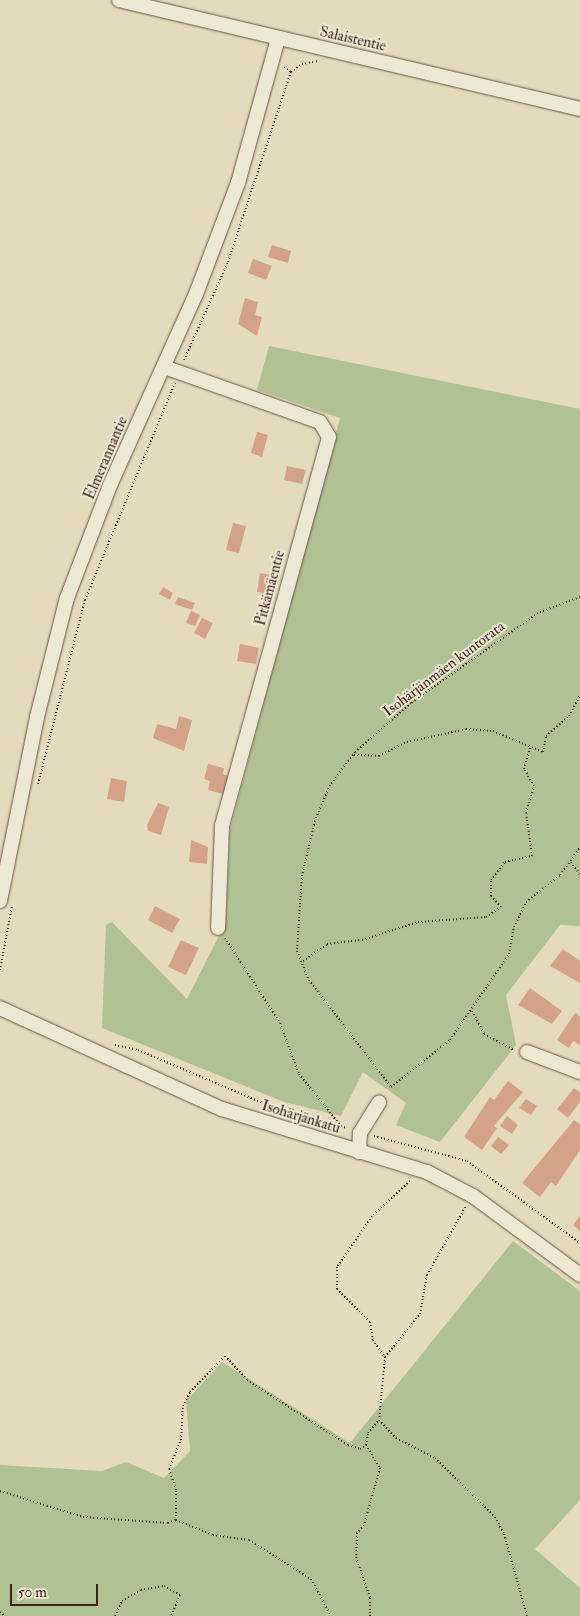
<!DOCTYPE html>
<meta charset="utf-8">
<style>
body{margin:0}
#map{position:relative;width:580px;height:1616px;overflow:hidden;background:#e4dbbd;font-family:"IM FELL Double Pica",serif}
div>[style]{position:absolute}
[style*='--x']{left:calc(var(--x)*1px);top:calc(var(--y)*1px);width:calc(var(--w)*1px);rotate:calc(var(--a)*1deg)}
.green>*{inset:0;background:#b0c194}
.building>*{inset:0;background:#d4a387}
.path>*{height:2px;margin-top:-1px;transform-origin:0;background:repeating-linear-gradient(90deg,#3e241a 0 1px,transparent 0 3.5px)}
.roads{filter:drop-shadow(0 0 1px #685243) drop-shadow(0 0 1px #685243)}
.minor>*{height:14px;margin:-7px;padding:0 7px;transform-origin:7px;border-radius:7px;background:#ede8d4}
span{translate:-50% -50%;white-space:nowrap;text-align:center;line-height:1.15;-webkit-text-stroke:4px #ede8d4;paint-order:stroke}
.street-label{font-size:15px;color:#3e241a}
.scale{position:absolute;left:10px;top:1584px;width:88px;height:22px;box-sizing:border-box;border:2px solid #3e241a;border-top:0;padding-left:6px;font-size:15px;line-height:18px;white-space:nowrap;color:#3e241a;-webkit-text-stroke:4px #ede8d4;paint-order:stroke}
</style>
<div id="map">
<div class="green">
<div style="clip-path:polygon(269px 346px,580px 409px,580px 926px,560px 925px,506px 995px,516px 1045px,440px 1142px,396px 1125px,406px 1103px,363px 1072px,341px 1116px,284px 1102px,102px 1028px,106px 925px,112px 922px,187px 999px,226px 922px,230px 829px,340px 418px,257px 390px)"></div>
<div style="clip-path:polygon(513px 1241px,580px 1291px,580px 1500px,535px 1549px,580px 1588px,580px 1616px,0 1616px,0 1465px,102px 1471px,126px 1462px,164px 1478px,190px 1451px,186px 1401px,222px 1362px,350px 1443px)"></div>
</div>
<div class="building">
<div style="clip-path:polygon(272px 245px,291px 251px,288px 263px,268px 257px)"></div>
<div style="clip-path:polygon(253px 259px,272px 266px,266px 280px,248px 273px)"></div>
<div style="clip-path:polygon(245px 298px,258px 302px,255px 315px,262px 317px,257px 336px,238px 324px)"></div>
<div style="clip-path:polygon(257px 432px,268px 435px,262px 457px,251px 453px)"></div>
<div style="clip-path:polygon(287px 466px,306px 470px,302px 484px,284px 480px)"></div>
<div style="clip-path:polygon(233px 523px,246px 526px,239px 553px,226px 550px)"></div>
<div style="clip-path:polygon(260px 573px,276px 576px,273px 595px,257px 592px)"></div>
<div style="clip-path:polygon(163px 587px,173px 593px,170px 600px,159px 594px)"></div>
<div style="clip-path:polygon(178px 597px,195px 603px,192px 610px,175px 604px)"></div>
<div style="clip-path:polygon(191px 611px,200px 615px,195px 626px,186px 623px)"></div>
<div style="clip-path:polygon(202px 618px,213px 623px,205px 639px,194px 633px)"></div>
<div style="clip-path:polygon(240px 644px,259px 648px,256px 664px,237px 661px)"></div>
<div style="clip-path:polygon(179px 716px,192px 720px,184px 751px,153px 738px,157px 724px,176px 729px)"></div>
<div style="clip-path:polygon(208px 764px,224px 768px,223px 774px,228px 776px,223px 794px,208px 790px,210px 781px,204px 779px)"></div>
<div style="clip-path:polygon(111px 778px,127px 781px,124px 802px,107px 799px)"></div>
<div style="clip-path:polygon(158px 803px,169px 807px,161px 835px,148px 831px,147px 825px)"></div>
<div style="clip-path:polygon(191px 840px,208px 847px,207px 864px,189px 862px)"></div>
<div style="clip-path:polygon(155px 906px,180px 919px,172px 933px,148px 920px)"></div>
<div style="clip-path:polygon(181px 940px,199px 948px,186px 975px,168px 967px)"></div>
<div style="clip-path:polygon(563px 949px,580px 961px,580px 983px,550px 966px)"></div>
<div style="clip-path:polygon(530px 988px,562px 1011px,552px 1024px,518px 1005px)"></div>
<div style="clip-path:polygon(575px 1013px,580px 1016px,580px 1045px,573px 1041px,569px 1048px,557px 1040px)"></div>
<div style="clip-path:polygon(508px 1081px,523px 1092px,494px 1126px,497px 1128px,482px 1150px,464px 1137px,490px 1097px,494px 1100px)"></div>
<div style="clip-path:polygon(574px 1088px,580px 1092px,580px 1102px,568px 1118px,557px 1109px)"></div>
<div style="clip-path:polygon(526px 1099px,537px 1106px,531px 1115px,519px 1108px)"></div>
<div style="clip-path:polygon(507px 1116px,518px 1125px,512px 1134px,500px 1126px)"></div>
<div style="clip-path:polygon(574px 1120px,580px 1124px,580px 1150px,556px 1186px,551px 1182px,540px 1197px,522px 1183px)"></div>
<div style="clip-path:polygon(498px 1137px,509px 1145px,501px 1154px,491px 1146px)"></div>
<div style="clip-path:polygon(580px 1216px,580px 1231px,573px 1225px)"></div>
</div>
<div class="path">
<div style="--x:284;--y:67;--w:9;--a:36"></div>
<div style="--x:291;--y:72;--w:14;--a:-36"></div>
<div style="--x:302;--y:64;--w:17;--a:-10"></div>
<div style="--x:184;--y:360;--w:107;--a:-65.8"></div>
<div style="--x:228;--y:262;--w:200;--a:-71.7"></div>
<div style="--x:580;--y:597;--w:45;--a:159.1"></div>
<div style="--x:538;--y:613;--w:156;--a:144.7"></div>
<div style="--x:411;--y:703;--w:74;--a:138.8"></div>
<div style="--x:355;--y:752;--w:41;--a:127.1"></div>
<div style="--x:330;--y:785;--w:39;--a:113"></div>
<div style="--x:315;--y:821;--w:56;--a:103.5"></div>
<div style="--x:302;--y:875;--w:76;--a:93.8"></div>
<div style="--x:297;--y:951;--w:31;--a:68"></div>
<div style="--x:309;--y:980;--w:135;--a:52.5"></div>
<div style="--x:391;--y:1087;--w:75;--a:-38.5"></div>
<div style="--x:450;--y:1040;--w:104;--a:-55.5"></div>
<div style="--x:509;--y:954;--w:27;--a:-80"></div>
<div style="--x:514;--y:927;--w:28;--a:-64"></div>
<div style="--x:526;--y:902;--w:43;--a:-38.5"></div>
<div style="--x:560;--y:875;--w:34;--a:-54"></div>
<div style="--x:354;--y:755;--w:25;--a:2"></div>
<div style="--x:379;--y:756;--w:31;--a:-27"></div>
<div style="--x:407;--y:742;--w:60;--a:-12.4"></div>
<div style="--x:466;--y:729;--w:27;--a:4"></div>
<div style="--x:493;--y:731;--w:54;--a:22.8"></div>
<div style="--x:543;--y:752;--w:16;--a:-79"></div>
<div style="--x:546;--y:736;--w:30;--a:-41"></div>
<div style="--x:569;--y:716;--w:24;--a:-62"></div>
<div style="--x:38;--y:784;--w:190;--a:-75.7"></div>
<div style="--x:85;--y:600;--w:235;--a:-67.5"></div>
<div style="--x:571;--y:862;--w:16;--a:55"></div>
<div style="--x:225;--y:938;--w:101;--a:57.1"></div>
<div style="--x:280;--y:1023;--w:54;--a:69.6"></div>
<div style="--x:299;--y:1074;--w:67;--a:51.1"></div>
<div style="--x:303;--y:961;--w:29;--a:-35"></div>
<div style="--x:327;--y:944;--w:35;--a:-7"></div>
<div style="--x:362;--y:940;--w:59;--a:-17.8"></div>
<div style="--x:418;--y:922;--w:68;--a:-4.2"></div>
<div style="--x:486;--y:917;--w:18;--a:-34"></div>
<div style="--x:501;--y:907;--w:15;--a:-132"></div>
<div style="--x:491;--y:896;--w:16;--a:-90"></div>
<div style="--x:491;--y:880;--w:23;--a:-52"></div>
<div style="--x:505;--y:862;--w:28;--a:-13"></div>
<div style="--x:532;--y:856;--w:43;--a:-97.9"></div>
<div style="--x:526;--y:813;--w:28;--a:-73"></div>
<div style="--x:534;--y:786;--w:20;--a:-120"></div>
<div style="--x:524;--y:769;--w:22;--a:-74"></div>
<div style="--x:0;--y:970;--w:65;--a:-79.4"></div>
<div style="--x:472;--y:1011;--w:26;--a:62"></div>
<div style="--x:484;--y:1034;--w:34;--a:28"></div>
<div style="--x:115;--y:1045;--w:24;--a:12"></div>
<div style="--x:138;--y:1050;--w:143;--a:23"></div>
<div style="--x:270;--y:1106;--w:80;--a:15.9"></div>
<div style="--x:374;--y:1136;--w:96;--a:15"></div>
<div style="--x:467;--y:1161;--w:140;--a:36"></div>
<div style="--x:410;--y:1181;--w:52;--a:137.4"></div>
<div style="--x:372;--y:1216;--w:62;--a:124.5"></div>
<div style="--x:337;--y:1267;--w:22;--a:90"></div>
<div style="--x:337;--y:1289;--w:47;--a:45"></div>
<div style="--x:370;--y:1322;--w:18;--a:81"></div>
<div style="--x:373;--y:1340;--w:21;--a:55"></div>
<div style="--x:385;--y:1357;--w:63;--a:95.4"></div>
<div style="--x:379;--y:1420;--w:25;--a:47"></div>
<div style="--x:396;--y:1438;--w:44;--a:27.1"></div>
<div style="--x:435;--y:1458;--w:84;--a:44.5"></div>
<div style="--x:495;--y:1517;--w:19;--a:62"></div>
<div style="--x:504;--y:1534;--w:85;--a:74.3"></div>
<div style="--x:385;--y:1357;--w:55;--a:-50.9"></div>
<div style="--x:420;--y:1314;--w:40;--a:-80"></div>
<div style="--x:427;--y:1275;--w:79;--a:-60.5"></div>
<div style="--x:366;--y:1445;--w:27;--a:59"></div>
<div style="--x:380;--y:1468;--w:59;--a:105.7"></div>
<div style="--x:364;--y:1525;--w:11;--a:131"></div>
<div style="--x:357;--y:1533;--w:24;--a:92"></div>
<div style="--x:356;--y:1557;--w:43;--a:71.1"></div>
<div style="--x:370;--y:1598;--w:18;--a:90"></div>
<div style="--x:0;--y:1491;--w:87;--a:17.4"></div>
<div style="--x:83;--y:1517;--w:85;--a:4"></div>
<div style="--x:168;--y:1523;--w:9;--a:-21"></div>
<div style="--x:176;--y:1520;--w:30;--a:-90"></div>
<div style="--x:176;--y:1490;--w:22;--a:-108"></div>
<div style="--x:169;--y:1469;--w:31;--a:-68"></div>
<div style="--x:181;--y:1440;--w:34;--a:-87"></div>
<div style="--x:183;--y:1406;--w:16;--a:-63"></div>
<div style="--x:190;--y:1392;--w:50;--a:-45.8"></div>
<div style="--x:225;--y:1356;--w:33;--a:47"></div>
<div style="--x:247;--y:1380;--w:120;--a:32.8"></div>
<div style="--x:348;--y:1445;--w:13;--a:18"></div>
<div style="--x:360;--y:1449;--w:7;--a:-34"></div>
<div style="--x:366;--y:1445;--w:12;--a:-81"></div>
<div style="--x:368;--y:1433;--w:17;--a:-50"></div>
<div style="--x:176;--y:1520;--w:40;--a:22"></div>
<div style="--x:213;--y:1535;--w:36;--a:8"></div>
<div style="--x:249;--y:1540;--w:73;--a:32.2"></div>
<div style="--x:311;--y:1579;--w:42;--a:61.6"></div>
<div style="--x:0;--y:1612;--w:6;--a:39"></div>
<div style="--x:115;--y:1616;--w:17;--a:-65"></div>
<div style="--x:122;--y:1601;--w:22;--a:-30"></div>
<div style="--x:141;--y:1590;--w:23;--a:-10"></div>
<div style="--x:164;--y:1586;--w:18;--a:29"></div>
<div style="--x:180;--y:1595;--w:23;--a:113"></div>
</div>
<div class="roads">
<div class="minor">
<div style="--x:119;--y:0;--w:474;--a:13.3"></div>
<div style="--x:164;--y:367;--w:165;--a:19.4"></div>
<div style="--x:320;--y:422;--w:17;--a:59"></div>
<div style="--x:329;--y:437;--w:403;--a:105.4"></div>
<div style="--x:222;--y:826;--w:102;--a:92.2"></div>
<div style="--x:0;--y:901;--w:188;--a:-78.6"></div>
<div style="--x:37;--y:717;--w:123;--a:-75.9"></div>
<div style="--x:67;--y:598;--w:123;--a:-69.1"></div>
<div style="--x:111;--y:483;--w:207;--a:-65.8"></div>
<div style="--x:196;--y:294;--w:119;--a:-69.3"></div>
<div style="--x:238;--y:183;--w:149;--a:-74.5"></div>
<div style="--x:0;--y:1008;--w:244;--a:24.5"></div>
<div style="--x:222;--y:1109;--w:214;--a:17.1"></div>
<div style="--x:427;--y:1172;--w:52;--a:27.6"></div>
<div style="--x:473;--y:1196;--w:133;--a:36.4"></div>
<div style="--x:527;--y:1052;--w:57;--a:20.7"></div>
<div style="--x:359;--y:1152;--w:19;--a:-87"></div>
<div style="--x:360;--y:1133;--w:36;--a:-58"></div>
</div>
</div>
<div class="street-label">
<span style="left:353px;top:39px;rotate:13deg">Salaistentie</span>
<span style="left:106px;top:458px;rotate:-67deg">Elmerannantie</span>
<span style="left:270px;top:588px;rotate:-75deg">Pitkämäentie</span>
<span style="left:444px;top:669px;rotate:-37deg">Isohärjänmäen kuntorata</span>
<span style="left:301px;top:1117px;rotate:17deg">Isohärjänkatu</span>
</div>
<div class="scale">50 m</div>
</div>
